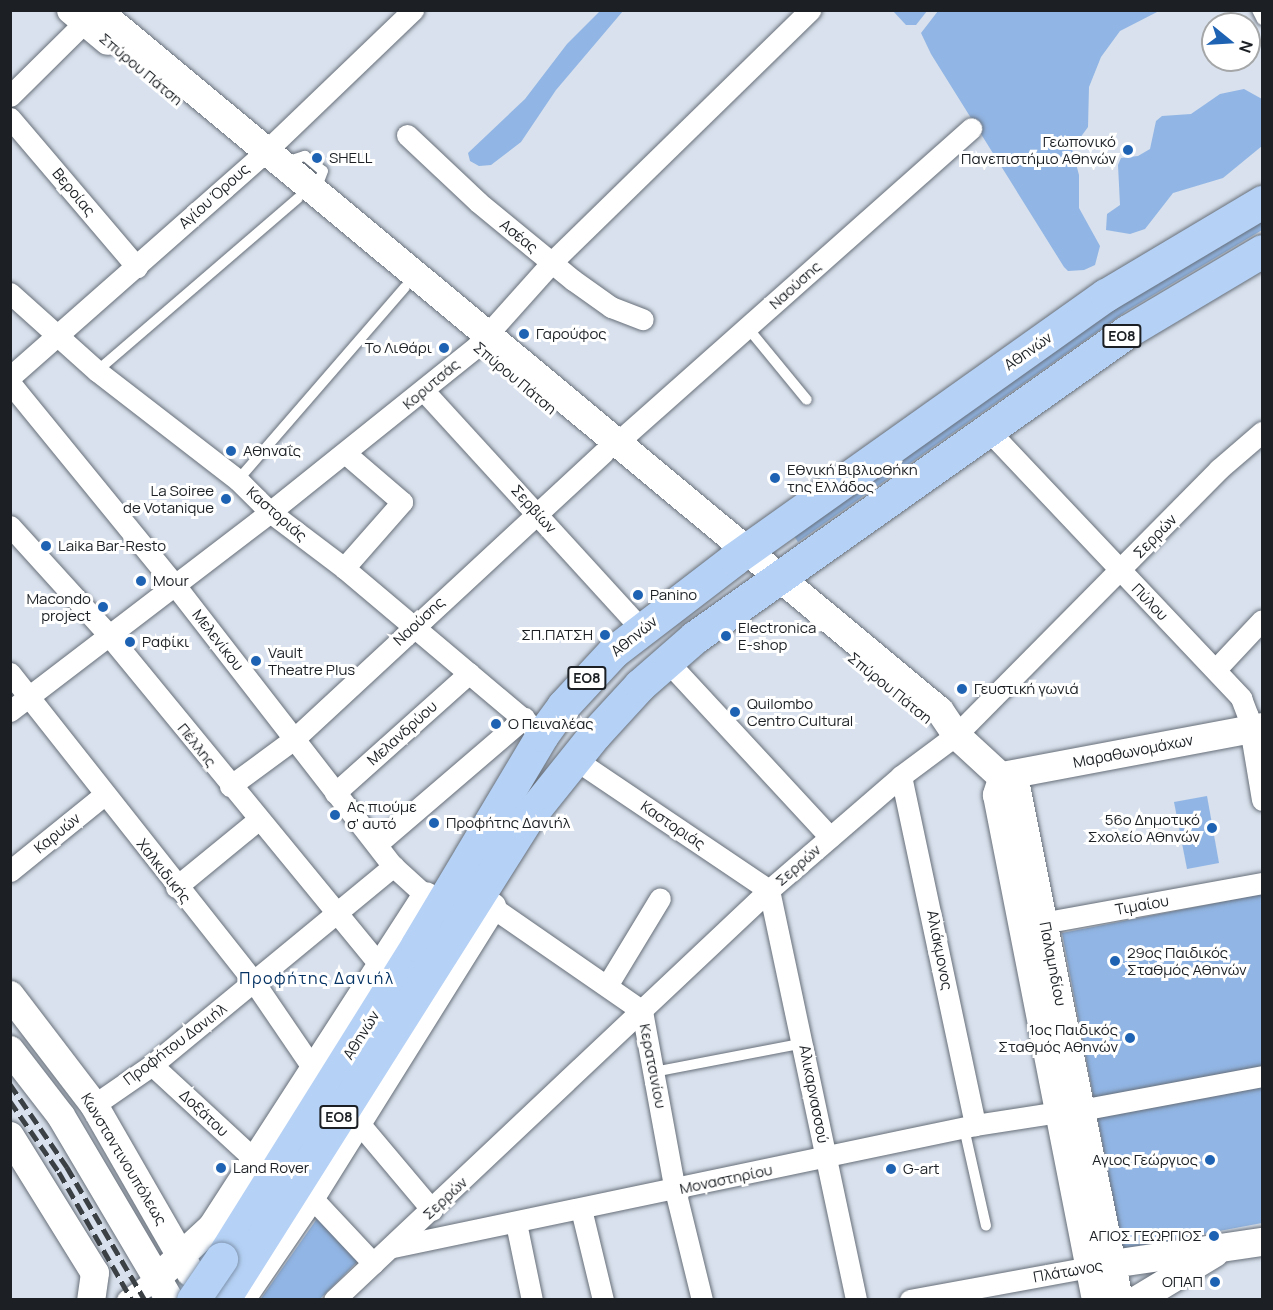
<!DOCTYPE html>
<meta charset="utf-8">
<style>
body{margin:0}
#map{position:relative;width:1273px;height:1310px;overflow:hidden;background:#d8e1ed;font-family:Manrope,sans-serif}
div>[style]{position:absolute}
[style*='--x']{left:calc(var(--x)*1px);top:calc(var(--y)*1px);width:calc(var(--w)*1px);rotate:calc(var(--a)*1deg)}
.green>*{inset:0;background:#91b5e4}
.roads{filter:drop-shadow(0 0 2px #676f79) drop-shadow(0 0 2px #676f79)}
.lane>*{height:10px;margin:-5px;padding:0 5px;transform-origin:5px;border-radius:5px;background:#fff}
.street>*{height:21px;margin:-10.5px;padding:0 10.5px;transform-origin:10.5px;border-radius:10.5px;background:#fff}
.secondary>*{height:28px;margin:-14px;padding:0 14px;transform-origin:14px;border-radius:14px;background:#fff}
.highway>*{height:33px;margin:-16.5px;padding:0 16.5px;transform-origin:16.5px;border-radius:16.5px;background:#b5d1f5}
.rail>*{height:4.5px;margin-top:-2.25px;transform-origin:0;background:repeating-linear-gradient(90deg,#3b4045 0 12px,transparent 0 18px)}
.bridges{filter:drop-shadow(0 0 2px #7f93ac) drop-shadow(0 0 2px #7f93ac)}
.highway-bridge>*{height:33px;margin:-16.5px;padding:0 16.5px;transform-origin:16.5px;border-radius:16.5px;background:#b5d1f5}
.dots>*{width:16px;height:16px;translate:-50% -50%;box-sizing:border-box;border:3px solid #fff;border-radius:50%}
span{translate:-50% -50%;white-space:nowrap;text-align:center;line-height:1.15;-webkit-text-stroke:6px #fff;paint-order:stroke}
.shield-label span{padding:2px 4px;background:#fff;border:2px solid;border-radius:4px;-webkit-text-stroke-width:0}
.shield-label{font-size:14px;color:#1c2024;font-weight:700}
.street-label{font-size:15px;color:#1c2024}
.poi-label{font-size:15px;color:#1c2024}
.right{translate:-100% -50%;text-align:right}
.left{translate:0 -50%;text-align:left}
.neighbourhood-label{font-size:16px;color:#033163;letter-spacing:1.5px}
.frame{position:absolute;inset:0;border:12px solid #1c2024;pointer-events:none}
.north{position:absolute;left:1201px;top:12px;width:60px;height:60px;box-sizing:border-box;background:#fff;border:2px solid #a4a6a7;border-radius:50%;rotate:108deg;font-size:16px;font-weight:700;line-height:24px;text-align:center;color:#1c2024}
.north::after{content:'';display:block;margin:auto;width:21px;height:27px;background:#1e63b3;clip-path:polygon(50% 0,100% 100%,50% 72%,0 100%)}
</style>
<div id="map">
<div class="green">
<div style="clip-path:polygon(600px 11px,623px 11px,556px 90px,521px 142px,491px 165px,479px 166px,470px 161px,468px 153px,525px 99px,567px 44px)"></div>
<div style="clip-path:polygon(893px 11px,927px 11px,916px 25px,906px 25px)"></div>
<div style="clip-path:polygon(938px 11px,1159px 11px,1120px 31px,1101px 57px,1089px 87px,1088px 127px,1072px 149px,1079px 175px,1079px 208px,1100px 246px,1095px 265px,1084px 270px,1068px 271px,1064px 267px,931px 54px,921px 33px)"></div>
<div style="clip-path:polygon(1244px 89px,1262px 99px,1262px 146px,1223px 178px,1173px 193px,1145px 229px,1130px 234px,1106px 230px,1107px 214px,1120px 205px,1118px 165px,1121px 158px,1138px 156px,1150px 149px,1156px 121px,1162px 116px,1191px 114px,1220px 94px)"></div>
<div style="clip-path:polygon(1262px 214px,1262px 230px,1125px 312px,798px 542px,794px 536px,1116px 302px)"></div>
<div style="clip-path:polygon(1207px 796px,1219px 863px,1187px 869px,1174px 802px)"></div>
<div style="clip-path:polygon(1262px 894px,1262px 1223px,1123px 1249px,1062px 933px)"></div>
<div style="clip-path:polygon(321px 1213px,361px 1258px,320px 1299px,260px 1300px)"></div>
</div>
<div class="roads">
<div class="lane">
<div style="--x:1257;--y:10;--w:11;--a:63"></div>
<div style="--x:286;--y:162;--w:20;--a:-18"></div>
<div style="--x:305;--y:156;--w:23;--a:40"></div>
<div style="--x:323;--y:171;--w:19;--a:111"></div>
<div style="--x:747;--y:327;--w:94;--a:50.6"></div>
<div style="--x:97;--y:371;--w:265;--a:-40.7"></div>
<div style="--x:238;--y:480;--w:255;--a:-49.1"></div>
<div style="--x:654;--y:1072;--w:153;--a:-10.9"></div>
<div style="--x:964;--y:1128;--w:100;--a:77.3"></div>
</div>
<div class="street">
<div style="--x:10;--y:96;--w:120;--a:-44.7"></div>
<div style="--x:10;--y:118;--w:196;--a:49.6"></div>
<div style="--x:407;--y:135;--w:98;--a:43.3"></div>
<div style="--x:478;--y:202;--w:123;--a:39.4"></div>
<div style="--x:573;--y:280;--w:47;--a:35.4"></div>
<div style="--x:611;--y:307;--w:34;--a:21"></div>
<div style="--x:10;--y:293;--w:117;--a:41.9"></div>
<div style="--x:97;--y:371;--w:178;--a:37.7"></div>
<div style="--x:238;--y:480;--w:45;--a:45"></div>
<div style="--x:270;--y:512;--w:93;--a:37.1"></div>
<div style="--x:344;--y:568;--w:259;--a:40.1"></div>
<div style="--x:10;--y:377;--w:341;--a:-41.4"></div>
<div style="--x:266;--y:151;--w:204;--a:-43.8"></div>
<div style="--x:10;--y:383;--w:259;--a:50.8"></div>
<div style="--x:174;--y:584;--w:357;--a:52.2"></div>
<div style="--x:393;--y:866;--w:45;--a:42.3"></div>
<div style="--x:424;--y:391;--w:322;--a:47.6"></div>
<div style="--x:988;--y:430;--w:369;--a:46.6"></div>
<div style="--x:1241;--y:698;--w:19;--a:69"></div>
<div style="--x:1248;--y:716;--w:85;--a:80.5"></div>
<div style="--x:619;--y:441;--w:471;--a:-41.6"></div>
<div style="--x:10;--y:526;--w:144;--a:47.8"></div>
<div style="--x:107;--y:633;--w:431;--a:50.6"></div>
<div style="--x:344;--y:568;--w:88;--a:-48.7"></div>
<div style="--x:402;--y:502;--w:75;--a:-139.3"></div>
<div style="--x:667;--y:661;--w:240;--a:47.2"></div>
<div style="--x:1216;--y:669;--w:67;--a:-46.8"></div>
<div style="--x:10;--y:673;--w:394;--a:51.7"></div>
<div style="--x:254;--y:982;--w:107;--a:55.7"></div>
<div style="--x:10;--y:711;--w:327;--a:-37.4"></div>
<div style="--x:270;--y:512;--w:265;--a:-38.7"></div>
<div style="--x:477;--y:346;--w:113;--a:-48.2"></div>
<div style="--x:552;--y:262;--w:361;--a:-44.3"></div>
<div style="--x:576;--y:760;--w:233;--a:34"></div>
<div style="--x:769;--y:890;--w:419;--a:78"></div>
<div style="--x:901;--y:776;--w:357;--a:78"></div>
<div style="--x:230;--y:786;--w:79;--a:-36.3"></div>
<div style="--x:294;--y:739;--w:422;--a:-42.8"></div>
<div style="--x:335;--y:793;--w:180;--a:-41.8"></div>
<div style="--x:377;--y:844;--w:194;--a:-40.6"></div>
<div style="--x:10;--y:871;--w:121;--a:-39"></div>
<div style="--x:176;--y:887;--w:107;--a:-39.3"></div>
<div style="--x:492;--y:907;--w:183;--a:34.7"></div>
<div style="--x:642;--y:1011;--w:182;--a:79.6"></div>
<div style="--x:675;--y:1190;--w:113;--a:76.2"></div>
<div style="--x:1031;--y:925;--w:235;--a:-10.3"></div>
<div style="--x:608;--y:984;--w:100;--a:-58.8"></div>
<div style="--x:152;--y:1065;--w:142;--a:42.7"></div>
<div style="--x:94;--y:1105;--w:70;--a:-34.6"></div>
<div style="--x:152;--y:1065;--w:313;--a:-39.5"></div>
<div style="--x:1081;--y:1110;--w:184;--a:-10.6"></div>
<div style="--x:358;--y:1122;--w:115;--a:49.9"></div>
<div style="--x:311;--y:1197;--w:91;--a:46.8"></div>
<div style="--x:581;--y:1209;--w:94;--a:76.4"></div>
<div style="--x:516;--y:1223;--w:79;--a:78.3"></div>
<div style="--x:393;--y:1247;--w:595;--a:-11.84"></div>
<div style="--x:975;--y:1125;--w:85;--a:-8.8"></div>
<div style="--x:127;--y:1300;--w:37;--a:-36"></div>
<div style="--x:334;--y:1300;--w:598;--a:-43.31"></div>
<div style="--x:769;--y:890;--w:174;--a:-40.8"></div>
<div style="--x:901;--y:776;--w:69;--a:-36.7"></div>
<div style="--x:956;--y:735;--w:374;--a:-45.3"></div>
<div style="--x:1219;--y:469;--w:57;--a:-40.7"></div>
<div style="--x:910;--y:1300;--w:182;--a:-10.4"></div>
</div>
<div class="secondary">
<div style="--x:71;--y:10;--w:48;--a:40"></div>
<div style="--x:97;--y:10;--w:1096;--a:39.75"></div>
<div style="--x:940;--y:711;--w:29;--a:56"></div>
<div style="--x:956;--y:735;--w:83;--a:42.6"></div>
<div style="--x:1017;--y:791;--w:519;--a:78.67"></div>
<div style="--x:1003;--y:776;--w:20;--a:108"></div>
<div style="--x:997;--y:795;--w:515;--a:78.91"></div>
<div style="--x:1003;--y:776;--w:264;--a:-10.7"></div>
<div style="--x:10;--y:995;--w:138;--a:52.6"></div>
<div style="--x:94;--y:1105;--w:193;--a:60.1"></div>
<div style="--x:10;--y:1050;--w:83;--a:52.3"></div>
<div style="--x:61;--y:1116;--w:214;--a:59.4"></div>
<div style="--x:10;--y:1136;--w:161;--a:58.2"></div>
<div style="--x:95;--y:1273;--w:27;--a:98"></div>
<div style="--x:1092;--y:1267;--w:172;--a:-8.4"></div>
<div style="--x:157;--y:1278;--w:75;--a:-42.8"></div>
<div style="--x:212;--y:1227;--w:394;--a:-57.1"></div>
<div style="--x:244;--y:1295;--w:119;--a:-55.6"></div>
<div style="--x:311;--y:1197;--w:342;--a:-58"></div>
<div style="--x:1137;--y:1300;--w:91;--a:-31.1"></div>
</div>
<div class="highway">
<div style="--x:221;--y:1259;--w:370;--a:-58"></div>
<div style="--x:417;--y:945;--w:244;--a:-59.2"></div>
<div style="--x:542;--y:735;--w:36;--a:-54"></div>
<div style="--x:563;--y:706;--w:74;--a:-47.2"></div>
<div style="--x:613;--y:652;--w:153;--a:-37.5"></div>
<div style="--x:734;--y:559;--w:456;--a:-35.4"></div>
<div style="--x:1106;--y:295;--w:182;--a:-30.8"></div>
<div style="--x:223;--y:1300;--w:568;--a:-57.74"></div>
<div style="--x:526;--y:820;--w:110;--a:-51.3"></div>
<div style="--x:595;--y:734;--w:67;--a:-47.4"></div>
<div style="--x:640;--y:685;--w:73;--a:-41.1"></div>
<div style="--x:695;--y:637;--w:530;--a:-35.25"></div>
<div style="--x:1128;--y:331;--w:156;--a:-30.8"></div>
</div>
</div>
<div class="rail">
<div style="--x:10;--y:1084;--w:101;--a:55.5"></div>
<div style="--x:67;--y:1167;--w:154;--a:59.6"></div>
<div style="--x:10;--y:1101;--w:86;--a:55.4"></div>
<div style="--x:59;--y:1172;--w:147;--a:60.3"></div>
</div>
<div class="bridges">
<div class="highway-bridge">
<div style="--x:193;--y:1300;--w:50;--a:-55.7"></div>
</div>
</div>
<div class="dots">
<div style="left:1128px;top:150px;background:#1e63b3"></div>
<div style="left:317px;top:158px;background:#1e63b3"></div>
<div style="left:524px;top:334px;background:#1e63b3"></div>
<div style="left:444px;top:348px;background:#1e63b3"></div>
<div style="left:231px;top:451px;background:#1e63b3"></div>
<div style="left:775px;top:478px;background:#1e63b3"></div>
<div style="left:226px;top:499px;background:#1e63b3"></div>
<div style="left:46px;top:546px;background:#1e63b3"></div>
<div style="left:141px;top:581px;background:#1e63b3"></div>
<div style="left:638px;top:595px;background:#1e63b3"></div>
<div style="left:103px;top:607px;background:#1e63b3"></div>
<div style="left:605px;top:635px;background:#1e63b3"></div>
<div style="left:726px;top:636px;background:#1e63b3"></div>
<div style="left:130px;top:642px;background:#1e63b3"></div>
<div style="left:256px;top:661px;background:#1e63b3"></div>
<div style="left:962px;top:689px;background:#1e63b3"></div>
<div style="left:735px;top:712px;background:#1e63b3"></div>
<div style="left:496px;top:724px;background:#1e63b3"></div>
<div style="left:335px;top:815px;background:#1e63b3"></div>
<div style="left:434px;top:823px;background:#1e63b3"></div>
<div style="left:1212px;top:828px;background:#1e63b3"></div>
<div style="left:1115px;top:961px;background:#1e63b3"></div>
<div style="left:1130px;top:1038px;background:#1e63b3"></div>
<div style="left:1210px;top:1160px;background:#1e63b3"></div>
<div style="left:221px;top:1168px;background:#1e63b3"></div>
<div style="left:891px;top:1169px;background:#1e63b3"></div>
<div style="left:1214px;top:1236px;background:#1e63b3"></div>
<div style="left:1215px;top:1282px;background:#1e63b3"></div>
</div>
<div class="shield-label">
<span style="left:1122px;top:336px">ΕΟ8</span>
<span style="left:587px;top:678px">ΕΟ8</span>
<span style="left:339px;top:1117px">ΕΟ8</span>
</div>
<div class="street-label">
<span style="left:141px;top:69px;rotate:40deg">Σπύρου Πάτση</span>
<span style="left:74px;top:192px;rotate:50deg">Βεροίας</span>
<span style="left:214px;top:196px;rotate:-42deg">Αγίου Όρους</span>
<span style="left:519px;top:236px;rotate:39deg">Ασέας</span>
<span style="left:795px;top:285px;rotate:-42deg">Ναούσης</span>
<span style="left:1028px;top:351px;rotate:-35deg">Αθηνών</span>
<span style="left:515px;top:378px;rotate:40deg">Σπύρου Πάτση</span>
<span style="left:431px;top:384px;rotate:-40deg">Κορυτσάς</span>
<span style="left:534px;top:509px;rotate:48deg">Σερβίων</span>
<span style="left:277px;top:514px;rotate:41deg">Καστοριάς</span>
<span style="left:1155px;top:536px;rotate:-46deg">Σερρών</span>
<span style="left:1150px;top:602px;rotate:46deg">Πύλου</span>
<span style="left:419px;top:621px;rotate:-43deg">Ναούσης</span>
<span style="left:634px;top:636px;rotate:-39deg">Αθηνών</span>
<span style="left:218px;top:640px;rotate:52deg">Μελενίκου</span>
<span style="left:890px;top:688px;rotate:39deg">Σπύρου Πάτση</span>
<span style="left:402px;top:733px;rotate:-42deg">Μελανδρύου</span>
<span style="left:197px;top:745px;rotate:51deg">Πέλλης</span>
<span style="left:1133px;top:751px;rotate:-11deg">Μαραθωνομάχων</span>
<span style="left:673px;top:825px;rotate:34deg">Καστοριάς</span>
<span style="left:57px;top:833px;rotate:-39deg">Καρυών</span>
<span style="left:798px;top:865px;rotate:-41deg">Σερρών</span>
<span style="left:164px;top:871px;rotate:52deg">Χαλκιδικής</span>
<span style="left:1142px;top:905px;rotate:-10deg">Τιμαίου</span>
<span style="left:940px;top:950px;rotate:79deg">Αλιάκμονος</span>
<span style="left:1053px;top:964px;rotate:79deg">Παλαμηδίου</span>
<span style="left:361px;top:1035px;rotate:-58deg">Αθηνών</span>
<span style="left:175px;top:1044px;rotate:-37deg">Προφήτου Δανιήλ</span>
<span style="left:653px;top:1066px;rotate:79deg">Κερατσινίου</span>
<span style="left:814px;top:1094px;rotate:79deg">Αλικαρνασσού</span>
<span style="left:204px;top:1113px;rotate:43deg">Δοξάτου</span>
<span style="left:124px;top:1159px;rotate:59deg">Κωνσταντινουπόλεως</span>
<span style="left:726px;top:1179px;rotate:-12deg">Μοναστηρίου</span>
<span style="left:445px;top:1198px;rotate:-43deg">Σερρών</span>
<span style="left:1068px;top:1271px;rotate:-10deg">Πλάτωνος</span>
</div>
<div class="poi-label">
<span class="right" style="left:1116px;top:150px">Γεωπονικό<br>Πανεπιστήμιο Αθηνών</span>
<span class="left" style="left:329px;top:158px">SHELL</span>
<span class="left" style="left:536px;top:334px">Γαρούφος</span>
<span class="right" style="left:432px;top:348px">Το Λιθάρι</span>
<span class="left" style="left:243px;top:451px">Αθηναΐς</span>
<span class="left" style="left:787px;top:478px">Εθνική Βιβλιοθήκη<br>της Ελλάδος</span>
<span class="right" style="left:214px;top:499px">La Soiree<br>de Votanique</span>
<span class="left" style="left:58px;top:546px">Laika Bar-Resto</span>
<span class="left" style="left:153px;top:581px">Mour</span>
<span class="left" style="left:650px;top:595px">Panino</span>
<span class="right" style="left:91px;top:607px">Macondo<br>project</span>
<span class="left" style="left:738px;top:636px">Electronica<br>E-shop</span>
<span class="right" style="left:593px;top:635px">ΣΠ.ΠΑΤΣΗ</span>
<span class="left" style="left:142px;top:642px">Ραφίκι</span>
<span class="left" style="left:268px;top:661px">Vault<br>Theatre Plus</span>
<span class="left" style="left:974px;top:689px">Γευστική γωνιά</span>
<span class="left" style="left:747px;top:712px">Quilombo<br>Centro Cultural</span>
<span class="left" style="left:508px;top:724px">Ο Πειναλέας</span>
<span class="left" style="left:347px;top:815px">Ας πιούμε<br>σ' αυτό</span>
<span class="right" style="left:1200px;top:828px">56ο Δημοτικό<br>Σχολείο Αθηνών</span>
<span class="left" style="left:446px;top:823px">Προφήτης Δανιήλ</span>
<span class="left" style="left:1127px;top:961px">29ος Παιδικός<br>Σταθμός Αθηνών</span>
<span class="right" style="left:1118px;top:1038px">1ος Παιδικός<br>Σταθμός Αθηνών</span>
<span class="right" style="left:1198px;top:1160px">Αγιος Γεώργιος</span>
<span class="left" style="left:233px;top:1168px">Land Rover</span>
<span class="left" style="left:903px;top:1169px">G-art</span>
<span class="right" style="left:1202px;top:1236px">ΑΓΙΟΣ ΓΕΩΡΓΙΟΣ</span>
<span class="right" style="left:1203px;top:1282px">ΟΠΑΠ</span>
</div>
<div class="neighbourhood-label">
<span style="left:317px;top:978px">Προφήτης Δανιήλ</span>
</div>
<div class="frame"></div>
<div class="north">N</div>
</div>
